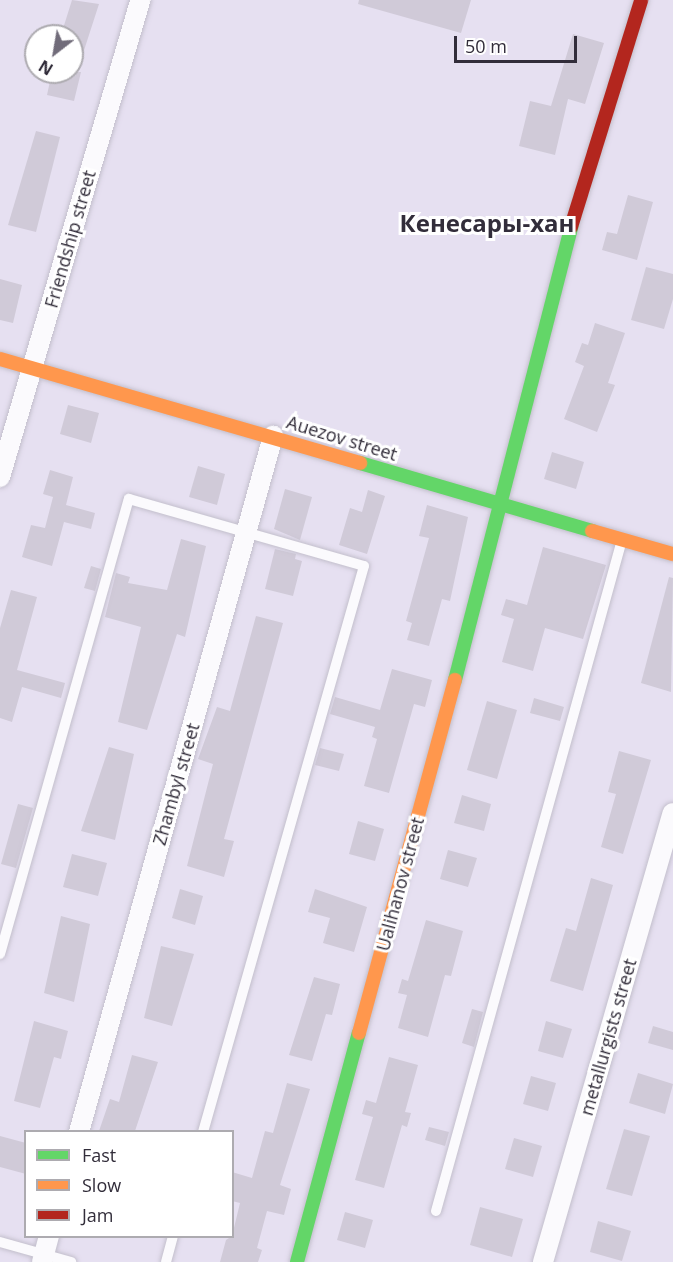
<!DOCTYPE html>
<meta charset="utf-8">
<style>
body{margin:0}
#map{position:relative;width:673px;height:1262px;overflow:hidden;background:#e6e0f1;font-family:"Open Sans",sans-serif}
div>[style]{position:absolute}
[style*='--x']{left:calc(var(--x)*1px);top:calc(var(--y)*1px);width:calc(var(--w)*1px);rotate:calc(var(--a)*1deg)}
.building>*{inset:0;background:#d0cad8}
.roads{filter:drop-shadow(0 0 2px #c3bfcc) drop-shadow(0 0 2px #c3bfcc)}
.lane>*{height:10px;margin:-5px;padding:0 5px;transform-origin:5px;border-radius:5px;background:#fbfafd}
.street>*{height:20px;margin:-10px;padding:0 10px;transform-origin:10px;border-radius:10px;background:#fbfafd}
.fast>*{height:14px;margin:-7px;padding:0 7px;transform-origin:7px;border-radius:7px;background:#63d668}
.slow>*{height:14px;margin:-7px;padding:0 7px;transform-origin:7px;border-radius:7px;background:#ff974d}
.jam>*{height:14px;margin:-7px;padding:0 7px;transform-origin:7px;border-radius:7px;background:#b3261e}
span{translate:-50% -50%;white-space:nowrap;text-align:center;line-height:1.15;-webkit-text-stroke:6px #fff;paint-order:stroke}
.street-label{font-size:18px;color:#322d3a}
.district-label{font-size:24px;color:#322d3a;font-weight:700}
.legend{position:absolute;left:24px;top:1130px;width:210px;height:108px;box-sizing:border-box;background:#fff;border:2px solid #adabb0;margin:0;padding:8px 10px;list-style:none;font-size:18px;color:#322d3a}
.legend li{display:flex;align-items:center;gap:12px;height:30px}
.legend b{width:30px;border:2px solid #adabb0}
.north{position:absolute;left:24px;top:24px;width:60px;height:60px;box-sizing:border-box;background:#fff;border:2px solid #adabb0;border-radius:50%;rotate:211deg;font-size:16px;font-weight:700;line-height:24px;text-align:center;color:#322d3a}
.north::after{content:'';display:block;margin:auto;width:21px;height:27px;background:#716c7a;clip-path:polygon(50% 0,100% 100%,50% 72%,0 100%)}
.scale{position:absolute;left:454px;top:36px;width:123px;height:27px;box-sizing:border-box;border:3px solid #322d3a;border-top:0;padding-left:8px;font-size:18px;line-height:21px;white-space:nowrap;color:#322d3a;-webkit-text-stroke:4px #fff;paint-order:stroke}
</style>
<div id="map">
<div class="building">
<div style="clip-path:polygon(72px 0,99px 4px,77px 72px,81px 72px,74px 101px,47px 95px,52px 72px,72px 72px,72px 36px,61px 35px)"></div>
<div style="clip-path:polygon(359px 0,471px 0,461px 33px,358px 4px)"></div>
<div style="clip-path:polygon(573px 34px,604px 43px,585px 104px,568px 99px,555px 155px,519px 146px,530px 101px,551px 106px)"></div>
<div style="clip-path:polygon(36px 131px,60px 137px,36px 232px,8px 225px)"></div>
<div style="clip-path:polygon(628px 195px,653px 202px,637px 260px,602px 250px,607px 232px,617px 234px)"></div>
<div style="clip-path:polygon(646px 267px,673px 274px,673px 299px,664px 329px,631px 320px)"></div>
<div style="clip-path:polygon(0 279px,22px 285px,13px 323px,0 320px)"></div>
<div style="clip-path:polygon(595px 323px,625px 333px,608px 383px,615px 385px,597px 432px,564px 419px,584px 366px,575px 362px,582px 343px,588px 345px)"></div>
<div style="clip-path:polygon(68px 405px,99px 413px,91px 443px,60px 434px)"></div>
<div style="clip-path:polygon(552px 452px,584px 462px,576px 489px,544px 479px)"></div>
<div style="clip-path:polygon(198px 466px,225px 474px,217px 505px,189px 497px)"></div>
<div style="clip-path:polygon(50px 470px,73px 477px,66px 505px,95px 513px,91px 529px,64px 522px,52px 566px,22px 557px,31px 525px,45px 528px,53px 497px,43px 494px)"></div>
<div style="clip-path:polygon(285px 489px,312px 497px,300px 540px,274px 529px)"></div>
<div style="clip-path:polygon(368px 490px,385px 496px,367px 554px,339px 545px,350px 508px,362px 512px)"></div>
<div style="clip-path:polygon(427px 505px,468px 517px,450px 601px,442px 599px,429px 646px,407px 640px,412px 623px,406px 621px,429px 538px,419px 536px)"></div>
<div style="clip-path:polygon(181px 539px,206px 546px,185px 637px,177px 634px,147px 730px,118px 722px,141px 627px,105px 617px,116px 573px,130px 577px,128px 583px,167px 590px)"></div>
<div style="clip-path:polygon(543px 547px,606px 565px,583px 639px,545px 628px,533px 671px,502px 662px,514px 619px,501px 615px,506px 599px,527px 605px)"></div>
<div style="clip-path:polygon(275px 549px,296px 554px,295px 559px,302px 561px,293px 596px,265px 589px)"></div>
<div style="clip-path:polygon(91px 566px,101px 569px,95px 591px,84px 588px)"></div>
<div style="clip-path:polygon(669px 577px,673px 578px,671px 692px,641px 683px)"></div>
<div style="clip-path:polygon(11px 590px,37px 597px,17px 670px,65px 683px,61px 698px,22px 687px,12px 722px,0 718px,0 628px)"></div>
<div style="clip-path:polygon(256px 616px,283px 623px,224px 839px,234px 841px,224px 877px,187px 866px,213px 764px,198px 759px,217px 707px,230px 711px)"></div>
<div style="clip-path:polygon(392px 669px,432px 680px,425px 707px,414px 704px,389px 793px,364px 786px,377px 739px,372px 737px,375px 727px,330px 714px,335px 697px,380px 710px)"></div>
<div style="clip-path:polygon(534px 698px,564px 707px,560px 721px,530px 713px)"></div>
<div style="clip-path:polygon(487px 701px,517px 710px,497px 779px,467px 770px)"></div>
<div style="clip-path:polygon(109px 747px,134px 754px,115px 840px,81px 831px)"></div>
<div style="clip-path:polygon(320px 748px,344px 754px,339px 771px,315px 765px)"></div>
<div style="clip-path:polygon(619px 751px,651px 760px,623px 854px,601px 847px,616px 794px,608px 792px)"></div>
<div style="clip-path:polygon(462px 795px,491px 804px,484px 831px,454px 823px)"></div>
<div style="clip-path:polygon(18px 804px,33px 808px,16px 868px,1px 864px)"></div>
<div style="clip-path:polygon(358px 821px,384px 829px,375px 861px,349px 854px)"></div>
<div style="clip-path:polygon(448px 850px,477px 858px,468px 887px,440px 879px)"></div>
<div style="clip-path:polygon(72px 854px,107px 863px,98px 896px,63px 887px)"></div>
<div style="clip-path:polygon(591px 878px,613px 885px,583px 991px,550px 981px,566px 928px,576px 931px)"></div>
<div style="clip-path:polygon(180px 889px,203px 896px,195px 925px,172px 918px)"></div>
<div style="clip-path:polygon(315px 889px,367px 907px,354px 952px,323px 943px,330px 918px,308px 912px)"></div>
<div style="clip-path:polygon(61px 916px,90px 924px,74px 1002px,44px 993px)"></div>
<div style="clip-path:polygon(426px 920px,463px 931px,451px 976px,445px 975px,428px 1037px,398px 1028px,407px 995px,398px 993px,402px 979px,408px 981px)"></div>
<div style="clip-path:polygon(161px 946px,194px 954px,172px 1026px,144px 1018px)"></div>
<div style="clip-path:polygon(314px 977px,340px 984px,332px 1015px,326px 1014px,312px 1061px,289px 1055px)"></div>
<div style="clip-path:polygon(472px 1009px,483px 1012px,474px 1047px,462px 1043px)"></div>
<div style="clip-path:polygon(34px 1021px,68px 1031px,61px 1059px,54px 1057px,40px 1108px,14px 1101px)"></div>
<div style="clip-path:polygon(546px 1021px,572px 1029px,563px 1058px,538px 1051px)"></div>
<div style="clip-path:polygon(653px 1026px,673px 1032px,673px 1050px,648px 1043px)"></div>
<div style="clip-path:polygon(132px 1055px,158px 1062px,135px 1131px,99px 1131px,110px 1099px,119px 1102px)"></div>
<div style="clip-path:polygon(389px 1057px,418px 1065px,405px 1112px,411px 1113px,407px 1127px,402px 1125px,384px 1188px,355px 1180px,373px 1117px,362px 1114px,366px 1100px,376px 1103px)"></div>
<div style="clip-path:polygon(638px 1073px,673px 1084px,665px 1114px,629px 1103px)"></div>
<div style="clip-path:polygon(531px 1076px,556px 1083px,548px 1111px,523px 1104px)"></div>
<div style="clip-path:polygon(287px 1083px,310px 1089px,280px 1185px,291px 1189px,284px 1215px,267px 1211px,257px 1248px,262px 1250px,258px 1262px,220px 1262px,226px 1240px,232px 1236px,240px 1203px,232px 1201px,232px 1172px,252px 1178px,265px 1131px,273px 1133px)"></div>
<div style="clip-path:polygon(429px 1127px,449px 1132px,445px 1146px,425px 1140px)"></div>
<div style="clip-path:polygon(624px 1129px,650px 1136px,632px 1196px,606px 1189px)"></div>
<div style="clip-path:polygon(0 1136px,26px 1143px,26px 1174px,0 1167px)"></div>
<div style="clip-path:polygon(514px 1138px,542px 1146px,533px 1177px,505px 1169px)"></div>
<div style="clip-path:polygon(480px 1207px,523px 1219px,512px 1257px,470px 1245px)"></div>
<div style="clip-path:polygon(345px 1212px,373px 1220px,365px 1248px,337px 1240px)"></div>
<div style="clip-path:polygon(598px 1221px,631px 1231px,622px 1261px,590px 1252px)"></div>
</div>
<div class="roads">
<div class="lane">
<div style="--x:0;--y:954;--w:473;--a:-74.2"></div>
<div style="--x:129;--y:499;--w:244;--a:15.9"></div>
<div style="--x:364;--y:566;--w:588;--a:105.88"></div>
<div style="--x:436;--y:1211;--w:696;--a:-74.51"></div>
<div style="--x:0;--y:1242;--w:74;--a:15.7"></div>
<div style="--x:166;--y:1262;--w:27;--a:-75"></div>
</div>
<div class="street">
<div style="--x:0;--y:477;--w:497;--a:-73.6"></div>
<div style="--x:79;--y:1132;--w:723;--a:-74.42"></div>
<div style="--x:42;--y:1262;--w:27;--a:-75"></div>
<div style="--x:543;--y:1262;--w:467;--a:-73.9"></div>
</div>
<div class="fast">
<div style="--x:360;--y:463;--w:242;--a:16.3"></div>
<div style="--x:455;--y:680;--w:468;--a:-75.6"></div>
<div style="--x:297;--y:1262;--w:237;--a:-74.9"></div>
</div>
<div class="slow">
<div style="--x:0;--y:359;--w:375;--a:16.1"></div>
<div style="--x:592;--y:531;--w:84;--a:15.9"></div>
<div style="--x:359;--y:1033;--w:366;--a:-74.8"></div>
</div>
<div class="jam">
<div style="--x:571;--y:227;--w:237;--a:-72.8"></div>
</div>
</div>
<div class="street-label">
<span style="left:70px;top:239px;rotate:-74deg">Friendship street</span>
<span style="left:342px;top:438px;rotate:17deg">Auezov street</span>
<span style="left:176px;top:784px;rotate:-74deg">Zhambyl street</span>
<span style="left:400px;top:884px;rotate:-75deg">Ualihanov street</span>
<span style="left:608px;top:1037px;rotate:-74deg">metallurgists street</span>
</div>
<div class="district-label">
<span style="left:487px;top:223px">Кенесары-хан</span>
</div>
<ul class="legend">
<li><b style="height:8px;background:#63d668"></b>Fast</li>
<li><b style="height:8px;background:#ff974d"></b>Slow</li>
<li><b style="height:8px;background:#b3261e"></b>Jam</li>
</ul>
<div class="north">N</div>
<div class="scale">50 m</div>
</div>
